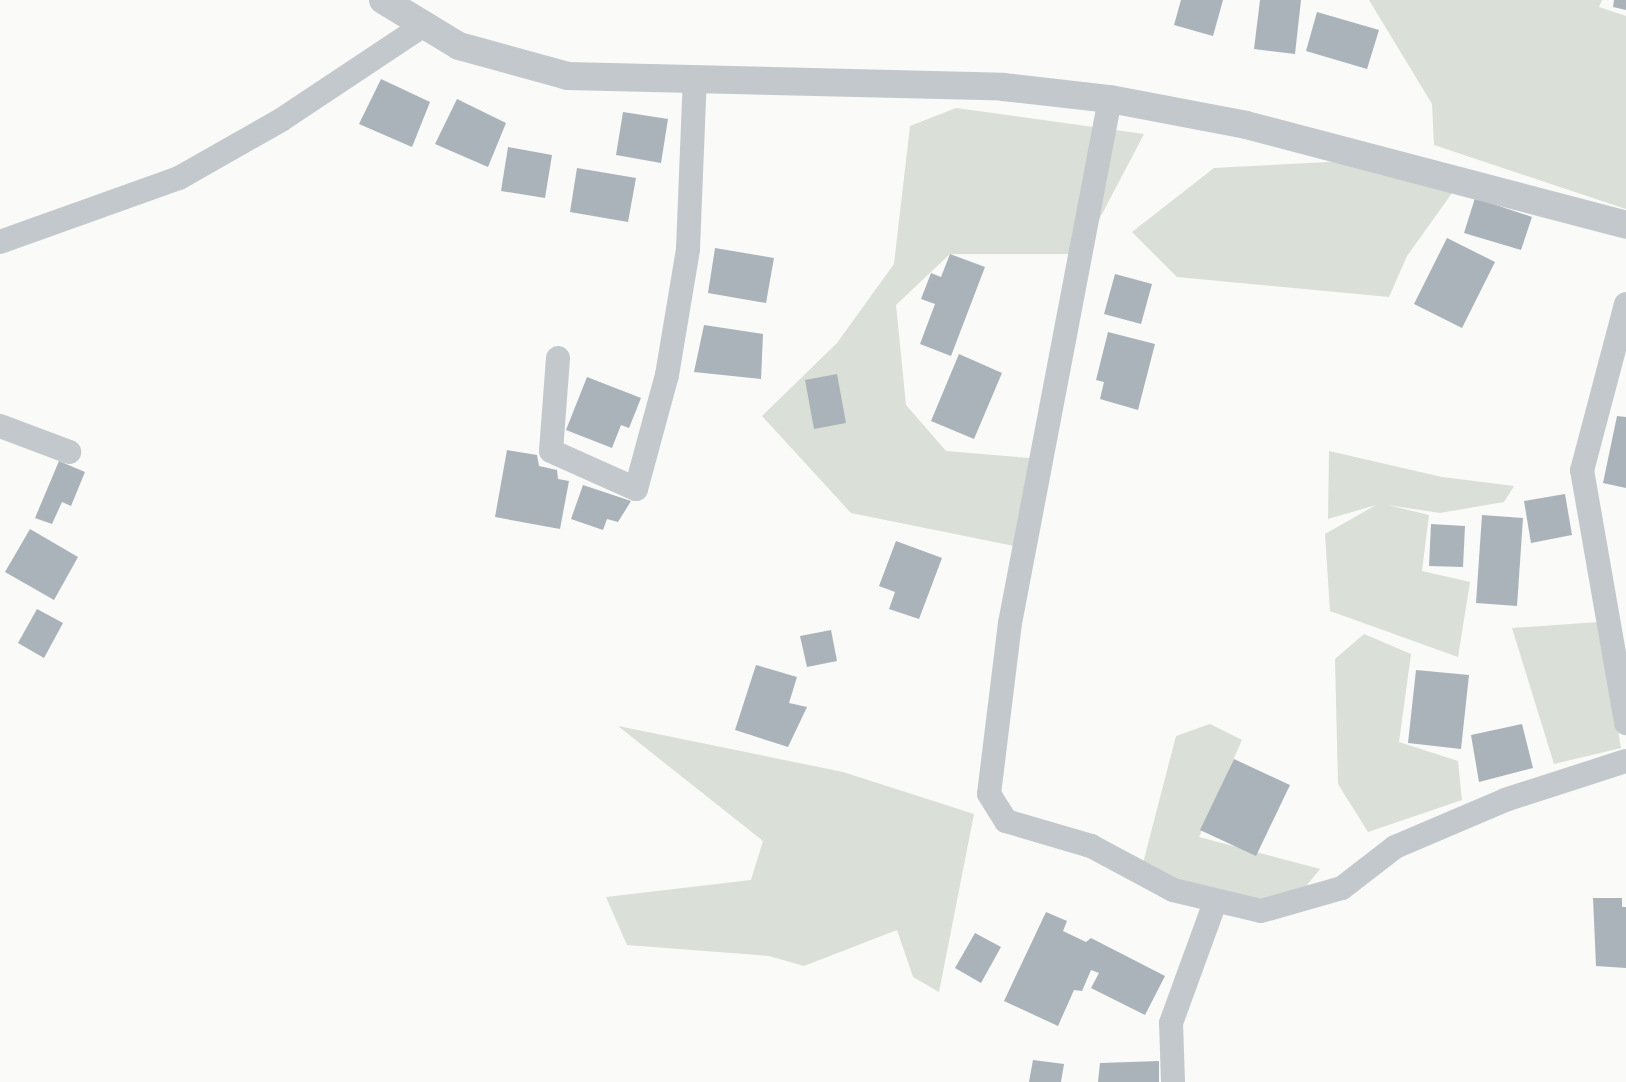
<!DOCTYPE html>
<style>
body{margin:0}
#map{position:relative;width:1626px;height:1082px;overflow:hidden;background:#fafaf8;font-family:Commissioner,sans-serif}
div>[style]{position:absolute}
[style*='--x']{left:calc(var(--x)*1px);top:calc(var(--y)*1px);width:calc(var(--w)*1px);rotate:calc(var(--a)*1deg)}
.green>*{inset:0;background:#dadfd7}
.building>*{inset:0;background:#aab3b9}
.minor>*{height:24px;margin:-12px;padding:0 12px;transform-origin:12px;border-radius:12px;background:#c3c8cc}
.tertiary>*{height:28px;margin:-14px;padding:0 14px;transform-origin:14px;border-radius:14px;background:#c3c8cc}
span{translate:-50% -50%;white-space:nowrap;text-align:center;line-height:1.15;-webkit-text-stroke:5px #fff;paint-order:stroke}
</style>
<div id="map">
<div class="green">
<div style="clip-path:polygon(1369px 0,1602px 0,1599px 7px,1626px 16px,1626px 209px,1434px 145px,1432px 104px)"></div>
<div style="clip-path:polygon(956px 108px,1144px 134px,1081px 254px,950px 254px,896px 305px,906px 405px,946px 451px,1041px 459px,1024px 548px,851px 513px,762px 416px,837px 343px,894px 264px,910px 126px)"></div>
<div style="clip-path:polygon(1385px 159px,1452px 193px,1407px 256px,1389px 297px,1177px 277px,1132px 232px,1214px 168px)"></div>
<div style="clip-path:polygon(1329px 451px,1442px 477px,1514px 486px,1504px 502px,1440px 513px,1388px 505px,1429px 515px,1422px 571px,1470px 582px,1458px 657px,1330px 611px,1325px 534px,1376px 505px,1328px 519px)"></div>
<div style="clip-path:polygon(1599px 622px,1621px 748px,1554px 764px,1512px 628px)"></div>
<div style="clip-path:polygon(1364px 634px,1411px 654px,1399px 742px,1458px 761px,1462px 800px,1368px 832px,1338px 784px,1335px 659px)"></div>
<div style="clip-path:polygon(1210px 724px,1242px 740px,1199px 837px,1320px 869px,1290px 906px,1214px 894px,1142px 867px,1176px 736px)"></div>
<div style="clip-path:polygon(618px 726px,843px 772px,974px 814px,939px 992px,913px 977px,897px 930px,804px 966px,769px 956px,627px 945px,606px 897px,751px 880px,763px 841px)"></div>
</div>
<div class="building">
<div style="clip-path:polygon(1181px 0,1223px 0,1213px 36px,1174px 25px)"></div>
<div style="clip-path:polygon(1260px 0,1301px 0,1295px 54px,1254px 49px)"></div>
<div style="clip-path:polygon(1614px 0,1626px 0,1626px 10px,1613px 7px)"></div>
<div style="clip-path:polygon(1317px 12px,1379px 30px,1367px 69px,1306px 51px)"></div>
<div style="clip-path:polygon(381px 79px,430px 102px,412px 147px,359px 124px)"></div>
<div style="clip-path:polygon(457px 99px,506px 123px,488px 167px,435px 144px)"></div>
<div style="clip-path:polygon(623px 112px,668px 119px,661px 163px,616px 155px)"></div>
<div style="clip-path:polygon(508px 147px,552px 155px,545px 198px,501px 191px)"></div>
<div style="clip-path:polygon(577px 168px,636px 178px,628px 222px,570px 212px)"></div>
<div style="clip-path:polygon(1475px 198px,1532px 217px,1521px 250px,1464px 233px)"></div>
<div style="clip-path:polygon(1447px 238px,1495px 262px,1462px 328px,1414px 304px)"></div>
<div style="clip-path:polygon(715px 248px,774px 258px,766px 303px,708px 293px)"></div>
<div style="clip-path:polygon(950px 254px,985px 267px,951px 356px,920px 344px,935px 304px,921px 299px,931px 273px,941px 277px)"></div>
<div style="clip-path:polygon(1115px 274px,1152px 284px,1141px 324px,1104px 314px)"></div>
<div style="clip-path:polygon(704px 325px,763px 334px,761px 379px,694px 372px)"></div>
<div style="clip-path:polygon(1108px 332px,1155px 344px,1138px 410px,1100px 399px,1104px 382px,1096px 380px)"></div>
<div style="clip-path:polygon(959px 354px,1002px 373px,974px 439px,931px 421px)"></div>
<div style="clip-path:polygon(837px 374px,846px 423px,814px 429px,805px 380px)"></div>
<div style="clip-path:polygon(587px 377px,641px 398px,629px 428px,621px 425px,612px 448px,566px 430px)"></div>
<div style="clip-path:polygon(1617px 416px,1626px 417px,1626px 488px,1603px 483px)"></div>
<div style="clip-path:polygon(507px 450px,537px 455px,539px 466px,557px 470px,558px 479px,569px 481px,560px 529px,495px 517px)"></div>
<div style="clip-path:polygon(59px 461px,85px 472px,71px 506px,62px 502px,52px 524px,35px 518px)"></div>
<div style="clip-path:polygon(583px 485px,631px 501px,618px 522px,607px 519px,603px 530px,571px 519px)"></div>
<div style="clip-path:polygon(1565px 494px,1572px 535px,1531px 543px,1524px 501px)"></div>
<div style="clip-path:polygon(1482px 515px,1523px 518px,1517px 606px,1476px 603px)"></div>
<div style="clip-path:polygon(1431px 524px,1465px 526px,1463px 567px,1429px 566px)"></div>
<div style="clip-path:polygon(30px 529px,78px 557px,54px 600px,5px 572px)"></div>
<div style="clip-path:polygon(896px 541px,942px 558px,919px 619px,889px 609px,895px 592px,879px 586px)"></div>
<div style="clip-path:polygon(37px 609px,63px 623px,44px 658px,18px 643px)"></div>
<div style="clip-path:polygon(831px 630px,837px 661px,807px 667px,800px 636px)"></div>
<div style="clip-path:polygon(756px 665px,797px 677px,789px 703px,807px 707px,788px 747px,735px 730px)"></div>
<div style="clip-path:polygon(1416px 670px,1469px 675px,1461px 749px,1408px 743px)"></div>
<div style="clip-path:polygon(1522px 724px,1533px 768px,1479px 782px,1471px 735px)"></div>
<div style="clip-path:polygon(1234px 759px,1290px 785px,1256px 856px,1200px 830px)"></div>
<div style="clip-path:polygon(1593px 898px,1622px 898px,1622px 907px,1626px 907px,1626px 968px,1596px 966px)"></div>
<div style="clip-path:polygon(1046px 912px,1067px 921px,1063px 931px,1086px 942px,1091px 938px,1165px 976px,1145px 1015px,1091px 988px,1099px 973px,1091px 970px,1082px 991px,1074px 990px,1058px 1026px,1004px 1001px)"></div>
<div style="clip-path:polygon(975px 933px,1001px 947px,981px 983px,955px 968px)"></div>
<div style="clip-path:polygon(1033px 1060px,1064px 1064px,1061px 1082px,1029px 1082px)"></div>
<div style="clip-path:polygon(1159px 1061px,1159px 1082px,1098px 1082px,1100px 1063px)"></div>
</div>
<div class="minor">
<div style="--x:1110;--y:99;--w:533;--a:100.8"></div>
<div style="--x:1010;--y:623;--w:172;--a:97"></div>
<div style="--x:989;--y:794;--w:32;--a:58"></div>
<div style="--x:1006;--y:821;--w:89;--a:16.4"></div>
<div style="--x:1091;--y:846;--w:93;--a:28.2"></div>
<div style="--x:1173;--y:890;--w:90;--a:13.4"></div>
<div style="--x:1261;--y:911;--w:84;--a:-15.9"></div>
<div style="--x:1342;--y:888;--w:67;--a:-37.7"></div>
<div style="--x:1395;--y:847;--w:120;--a:-23.1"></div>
<div style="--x:1505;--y:800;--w:127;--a:-17.9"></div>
<div style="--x:0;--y:242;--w:190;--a:-19.7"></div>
<div style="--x:179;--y:178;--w:117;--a:-29.6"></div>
<div style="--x:281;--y:120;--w:172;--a:-33.6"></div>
<div style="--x:1626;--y:304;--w:172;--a:104.8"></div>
<div style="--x:1582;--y:470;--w:257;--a:80.1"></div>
<div style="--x:558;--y:358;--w:93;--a:94.3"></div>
<div style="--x:551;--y:451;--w:93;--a:24.1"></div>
<div style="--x:636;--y:489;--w:118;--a:-74.8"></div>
<div style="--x:667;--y:375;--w:128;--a:-80.5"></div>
<div style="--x:688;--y:249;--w:171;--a:-87.7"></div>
<div style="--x:0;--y:426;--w:74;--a:20.6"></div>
<div style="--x:1173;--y:1082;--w:59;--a:-91.9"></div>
<div style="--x:1171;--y:1023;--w:129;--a:-70"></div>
</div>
<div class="tertiary">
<div style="--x:383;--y:0;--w:89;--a:31.2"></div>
<div style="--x:459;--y:46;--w:113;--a:15.4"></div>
<div style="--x:568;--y:76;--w:435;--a:1.4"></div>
<div style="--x:1003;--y:87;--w:108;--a:6.4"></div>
<div style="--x:1110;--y:99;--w:138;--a:10.8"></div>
<div style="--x:1246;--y:125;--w:393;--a:14.7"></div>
</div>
</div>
